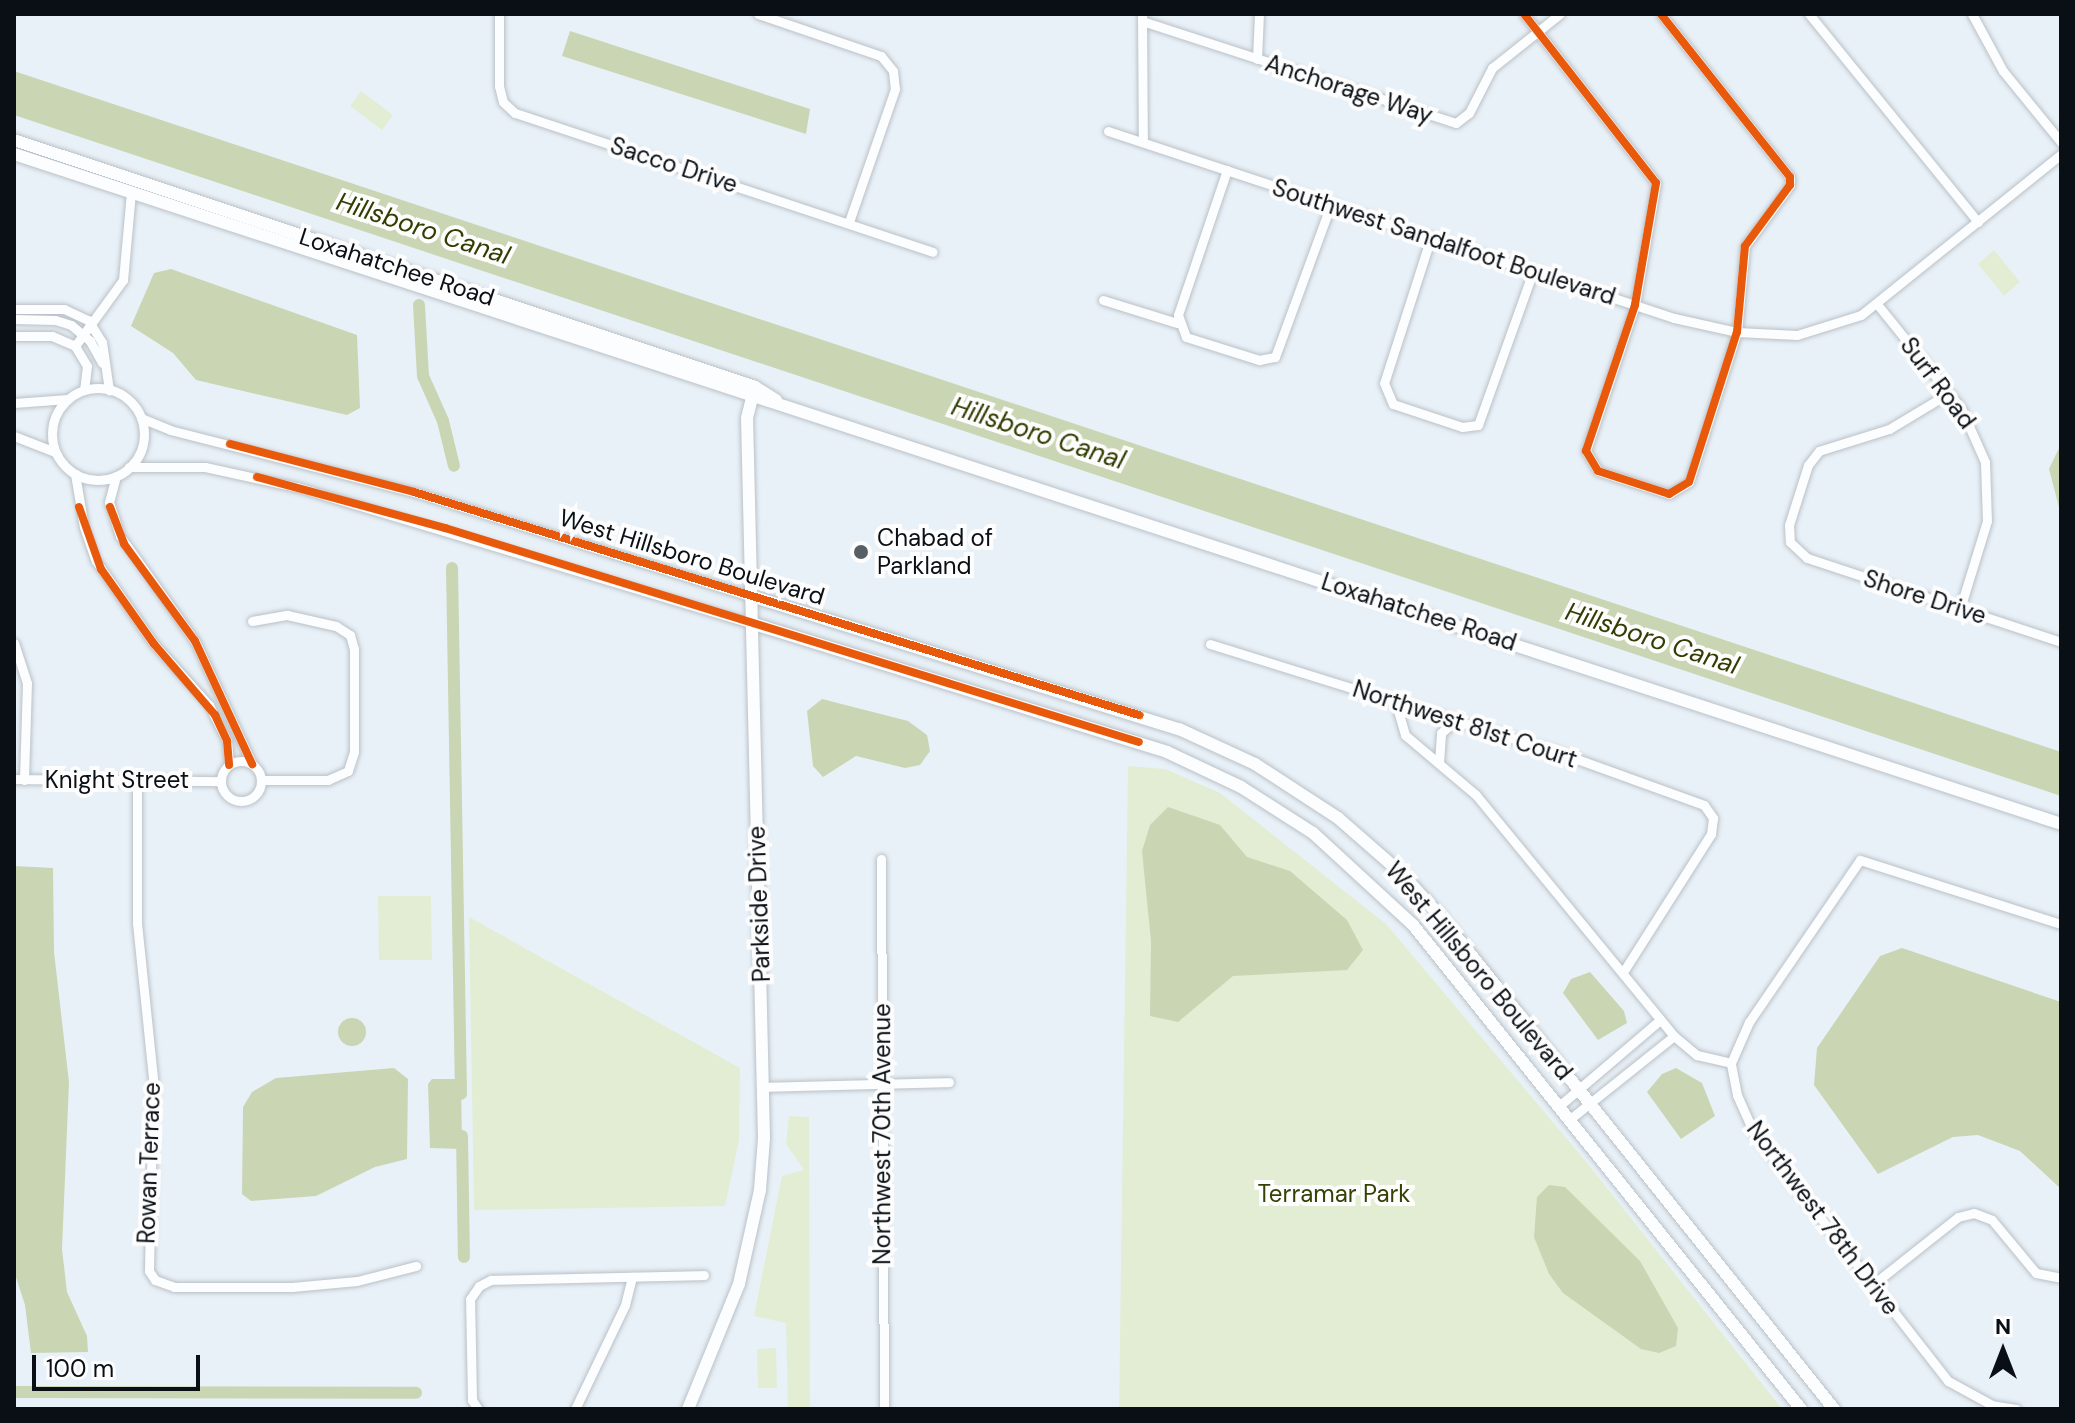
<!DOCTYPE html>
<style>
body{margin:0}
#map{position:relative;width:2075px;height:1423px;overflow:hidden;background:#e9f1f8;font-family:"DM Sans",sans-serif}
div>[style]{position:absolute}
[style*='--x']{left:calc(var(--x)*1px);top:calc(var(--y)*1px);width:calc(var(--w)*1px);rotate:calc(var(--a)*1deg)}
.green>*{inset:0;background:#e2edd4}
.water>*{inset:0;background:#cad5b4}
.round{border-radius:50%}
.canal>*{height:12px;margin:-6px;padding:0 6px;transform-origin:6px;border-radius:6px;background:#cad5b4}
.roads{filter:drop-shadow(0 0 2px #bac1c6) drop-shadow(0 0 2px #bac1c6)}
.street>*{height:9px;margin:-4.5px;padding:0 4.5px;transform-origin:4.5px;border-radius:4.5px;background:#fcfdfe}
.street>.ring{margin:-4.5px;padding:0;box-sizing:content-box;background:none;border:9px solid #fcfdfe;border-radius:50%}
.secondary>*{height:12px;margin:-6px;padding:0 6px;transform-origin:6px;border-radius:6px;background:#fcfdfe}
.cycleway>*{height:8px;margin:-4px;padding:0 4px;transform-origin:4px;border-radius:4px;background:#e8590c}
.dots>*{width:22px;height:22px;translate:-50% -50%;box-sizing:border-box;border:4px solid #fdfdfd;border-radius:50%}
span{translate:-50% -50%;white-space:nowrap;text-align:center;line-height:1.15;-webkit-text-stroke:8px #fdfdfd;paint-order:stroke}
.street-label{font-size:24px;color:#090f14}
.poi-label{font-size:24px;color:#090f14}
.left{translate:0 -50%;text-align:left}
.park-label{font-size:24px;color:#374106}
.water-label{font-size:26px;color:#333d01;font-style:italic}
.frame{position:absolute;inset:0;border:16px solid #090f14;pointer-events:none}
.north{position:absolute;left:1963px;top:1311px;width:80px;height:80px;-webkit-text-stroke:6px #fdfdfd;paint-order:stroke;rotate:0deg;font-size:22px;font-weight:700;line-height:32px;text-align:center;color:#090f14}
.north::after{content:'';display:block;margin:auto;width:28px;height:36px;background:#090f14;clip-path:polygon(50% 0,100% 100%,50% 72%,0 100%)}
.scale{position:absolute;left:32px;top:1355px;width:168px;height:36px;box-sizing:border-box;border:4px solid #090f14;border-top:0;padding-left:10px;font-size:24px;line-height:28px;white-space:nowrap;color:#090f14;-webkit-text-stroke:6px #fdfdfd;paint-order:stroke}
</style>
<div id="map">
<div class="green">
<div style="clip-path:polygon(361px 91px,393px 115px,382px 130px,350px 106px)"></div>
<div style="clip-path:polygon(1994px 250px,2020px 282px,2004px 296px,1978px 264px)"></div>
<div style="clip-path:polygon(1128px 766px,1165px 769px,1220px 793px,1386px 924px,1588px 1164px,1782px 1409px,1119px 1409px)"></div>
<div style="clip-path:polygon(378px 896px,431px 896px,432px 960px,379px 960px)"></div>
<div style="clip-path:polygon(469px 917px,740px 1068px,739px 1140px,725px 1206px,474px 1210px)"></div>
<div style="clip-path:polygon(789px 1116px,809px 1117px,810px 1409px,788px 1409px,786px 1323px,754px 1316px,782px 1176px,804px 1170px,786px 1144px)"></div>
<div style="clip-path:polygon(776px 1348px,777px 1388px,758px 1388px,757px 1349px)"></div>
</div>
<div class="water">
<div style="clip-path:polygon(570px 31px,810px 109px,806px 134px,562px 56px)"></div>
<div style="clip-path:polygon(14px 71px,2061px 752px,2061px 796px,14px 115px)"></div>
<div style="clip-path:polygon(171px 269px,357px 335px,360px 408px,347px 415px,196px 380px,173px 353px,131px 326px,154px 273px)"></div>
<div style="clip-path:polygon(2060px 446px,2061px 447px,2061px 515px,2049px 469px)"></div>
<div style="clip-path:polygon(822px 699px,908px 721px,927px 735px,930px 751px,920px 765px,905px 768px,856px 756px,823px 777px,813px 766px,807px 711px)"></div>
<div style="clip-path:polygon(1168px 807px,1220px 825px,1247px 857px,1290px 871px,1347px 920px,1363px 950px,1347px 970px,1233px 976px,1178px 1022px,1150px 1016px,1151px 941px,1142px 851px,1150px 825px)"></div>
<div style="clip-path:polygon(14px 866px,53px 868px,54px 952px,69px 1082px,62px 1249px,67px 1292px,87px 1336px,88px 1352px,31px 1353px,25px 1305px,14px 1271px)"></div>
<div style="clip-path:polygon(1902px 948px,2061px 1002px,2061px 1189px,2020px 1151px,1978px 1135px,1953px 1137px,1878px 1174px,1814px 1085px,1817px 1048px,1880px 956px)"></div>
<div style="clip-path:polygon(1590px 972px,1624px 1011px,1627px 1023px,1598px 1040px,1563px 993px,1571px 979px)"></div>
<div class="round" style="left:338px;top:1018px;width:28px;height:28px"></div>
<div style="clip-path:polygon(394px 1068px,408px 1079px,407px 1159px,375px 1167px,316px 1196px,251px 1201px,242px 1194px,243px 1107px,252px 1092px,276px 1078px)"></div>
<div style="clip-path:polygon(1676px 1068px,1702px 1083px,1715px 1116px,1681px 1139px,1647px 1092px,1662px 1074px)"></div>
<div style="clip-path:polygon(432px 1079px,461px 1079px,462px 1149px,430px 1148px,428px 1084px)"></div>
<div style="clip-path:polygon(1549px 1185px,1565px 1187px,1640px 1261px,1678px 1328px,1676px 1346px,1659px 1353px,1641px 1349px,1563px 1293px,1549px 1274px,1534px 1237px,1537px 1197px)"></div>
</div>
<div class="canal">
<div style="--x:419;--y:305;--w:71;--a:86.8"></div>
<div style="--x:423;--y:376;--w:49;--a:66"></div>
<div style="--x:443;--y:421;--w:46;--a:76.3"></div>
<div style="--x:452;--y:568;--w:526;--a:89.02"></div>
<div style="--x:462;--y:1136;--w:121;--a:89.1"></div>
<div style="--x:14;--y:1392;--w:402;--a:0.1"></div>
</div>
<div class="roads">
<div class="street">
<div style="--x:499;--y:14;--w:72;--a:90"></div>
<div style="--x:499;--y:86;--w:16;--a:76"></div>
<div style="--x:503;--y:102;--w:16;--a:43"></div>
<div style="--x:515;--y:113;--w:440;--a:18.4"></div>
<div style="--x:758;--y:14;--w:130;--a:18.9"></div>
<div style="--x:881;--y:56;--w:19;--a:51"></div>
<div style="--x:893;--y:71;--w:18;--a:84"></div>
<div style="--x:895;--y:89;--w:141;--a:109.1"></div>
<div style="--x:1142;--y:14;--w:128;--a:89.6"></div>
<div style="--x:1524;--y:14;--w:214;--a:52"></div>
<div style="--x:1656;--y:183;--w:124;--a:99.8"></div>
<div style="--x:1635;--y:305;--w:154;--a:108.6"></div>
<div style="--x:1586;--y:451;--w:23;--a:59"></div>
<div style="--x:1598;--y:471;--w:75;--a:17.9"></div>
<div style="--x:1669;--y:494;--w:23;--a:-31"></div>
<div style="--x:1689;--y:482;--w:157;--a:-72.3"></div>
<div style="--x:1737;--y:332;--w:86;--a:-84.7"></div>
<div style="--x:1745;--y:246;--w:76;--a:-53.6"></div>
<div style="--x:1790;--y:185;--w:8;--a:-90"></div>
<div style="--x:1790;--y:177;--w:208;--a:-128.4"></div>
<div style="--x:1809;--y:14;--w:268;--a:50.9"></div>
<div style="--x:1972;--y:14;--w:65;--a:61.5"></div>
<div style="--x:2003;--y:71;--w:92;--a:50.8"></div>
<div style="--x:1142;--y:21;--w:330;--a:18"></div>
<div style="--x:1456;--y:123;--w:16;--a:-38"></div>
<div style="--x:1469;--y:113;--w:51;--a:-62.9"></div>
<div style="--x:1492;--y:68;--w:87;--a:-38.5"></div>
<div style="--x:1257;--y:59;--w:45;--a:-87.5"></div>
<div style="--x:1108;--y:131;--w:596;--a:18.28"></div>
<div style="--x:1674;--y:318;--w:65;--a:12.5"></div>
<div style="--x:1737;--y:332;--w:60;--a:2.9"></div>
<div style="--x:1797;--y:335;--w:67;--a:-17.4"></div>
<div style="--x:1861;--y:315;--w:257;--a:-38.8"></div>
<div style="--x:1227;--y:170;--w:153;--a:108.7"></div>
<div style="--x:1178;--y:315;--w:23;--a:70"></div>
<div style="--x:1186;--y:337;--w:77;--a:17.5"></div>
<div style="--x:1259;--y:360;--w:16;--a:-11"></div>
<div style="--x:1275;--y:357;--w:163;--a:-69.9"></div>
<div style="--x:1431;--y:237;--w:153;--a:107.8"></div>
<div style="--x:1384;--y:383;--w:23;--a:67"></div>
<div style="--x:1393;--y:404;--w:73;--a:18.4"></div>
<div style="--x:1462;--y:427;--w:16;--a:-7"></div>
<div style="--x:1478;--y:425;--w:164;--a:-70.3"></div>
<div style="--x:1103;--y:300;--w:77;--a:17.3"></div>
<div style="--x:1877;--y:304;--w:134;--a:51.1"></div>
<div style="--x:1961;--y:408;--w:59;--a:66"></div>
<div style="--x:1985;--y:462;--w:59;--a:88.1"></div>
<div style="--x:1987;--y:521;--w:92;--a:107.1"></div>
<div style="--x:14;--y:309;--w:50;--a:0"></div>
<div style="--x:64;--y:309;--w:26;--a:25"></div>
<div style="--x:88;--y:320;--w:26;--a:58"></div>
<div style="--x:102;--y:342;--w:49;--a:81.7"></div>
<div style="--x:14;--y:319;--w:41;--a:1.4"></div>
<div style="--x:55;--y:320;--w:17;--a:17"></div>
<div style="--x:71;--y:325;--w:25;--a:40"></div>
<div style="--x:90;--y:341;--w:25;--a:61"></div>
<div style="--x:14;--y:336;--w:38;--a:0"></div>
<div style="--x:52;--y:336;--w:25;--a:23"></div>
<div style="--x:75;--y:346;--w:23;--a:59"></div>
<div style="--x:87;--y:366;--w:24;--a:97"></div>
<div style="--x:75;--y:346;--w:82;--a:-54"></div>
<div style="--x:123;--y:280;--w:88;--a:-84.8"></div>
<div class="ring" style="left:52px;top:388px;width:83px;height:83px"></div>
<div style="--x:1949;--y:393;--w:70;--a:149"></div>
<div style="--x:1889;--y:429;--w:73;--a:162.6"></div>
<div style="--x:1819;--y:451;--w:18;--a:128"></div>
<div style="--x:1808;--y:465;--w:63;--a:107.6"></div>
<div style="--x:1789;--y:525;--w:17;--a:87"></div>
<div style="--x:1790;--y:542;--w:23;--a:43"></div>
<div style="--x:1807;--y:558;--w:268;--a:18.3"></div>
<div style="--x:14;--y:403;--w:54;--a:-4.2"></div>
<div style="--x:141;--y:418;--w:31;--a:22"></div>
<div style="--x:170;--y:430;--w:252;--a:14.3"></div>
<div style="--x:414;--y:492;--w:353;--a:17.2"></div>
<div style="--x:14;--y:436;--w:44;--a:21.3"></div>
<div style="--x:129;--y:467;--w:76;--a:0"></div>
<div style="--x:205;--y:467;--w:94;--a:12.3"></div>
<div style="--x:297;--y:487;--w:474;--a:16.7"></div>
<div style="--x:75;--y:474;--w:54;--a:80.4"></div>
<div style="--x:84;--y:527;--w:36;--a:71"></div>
<div style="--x:96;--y:561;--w:101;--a:55.1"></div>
<div style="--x:154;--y:644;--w:82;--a:48"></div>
<div style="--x:209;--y:705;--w:40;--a:63.4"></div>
<div style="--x:227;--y:741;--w:24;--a:85"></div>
<div style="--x:116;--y:476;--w:27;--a:105"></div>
<div style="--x:109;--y:502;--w:36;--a:72"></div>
<div style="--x:120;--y:536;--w:129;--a:54.5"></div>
<div style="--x:195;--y:641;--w:136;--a:65.1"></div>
<div style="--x:252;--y:621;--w:36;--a:-10"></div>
<div style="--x:287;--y:615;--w:50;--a:12.7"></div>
<div style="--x:336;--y:626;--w:17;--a:33"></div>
<div style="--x:350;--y:635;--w:15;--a:74"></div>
<div style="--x:354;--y:649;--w:103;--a:90"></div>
<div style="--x:354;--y:752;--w:20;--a:108"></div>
<div style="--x:348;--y:771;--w:22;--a:156"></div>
<div style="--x:328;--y:780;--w:67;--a:180"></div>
<div style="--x:14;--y:643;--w:42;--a:72"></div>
<div style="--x:27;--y:683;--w:97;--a:91.8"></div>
<div style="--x:1210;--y:644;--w:370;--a:17.3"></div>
<div style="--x:1563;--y:754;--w:150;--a:19.9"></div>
<div style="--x:1704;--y:805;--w:16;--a:55"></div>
<div style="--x:1713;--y:818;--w:16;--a:97"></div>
<div style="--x:1711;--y:834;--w:164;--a:122.5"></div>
<div style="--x:1395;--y:700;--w:36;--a:74"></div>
<div style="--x:1405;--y:735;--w:93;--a:40.2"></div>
<div style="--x:1476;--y:795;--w:312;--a:50.6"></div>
<div style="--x:1674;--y:1036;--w:30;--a:40"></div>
<div style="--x:1697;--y:1055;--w:35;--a:13"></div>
<div class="ring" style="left:221px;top:761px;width:31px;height:31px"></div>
<div style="--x:1439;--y:763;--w:30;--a:-86"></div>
<div style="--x:1441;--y:733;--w:18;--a:-41"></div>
<div style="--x:14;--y:779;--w:207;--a:0.6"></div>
<div style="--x:137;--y:780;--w:143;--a:90"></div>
<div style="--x:137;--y:923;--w:156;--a:84.1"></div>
<div style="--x:153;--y:1078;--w:193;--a:91.2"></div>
<div style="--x:149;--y:1271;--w:11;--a:56"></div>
<div style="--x:155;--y:1280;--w:20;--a:20"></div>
<div style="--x:174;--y:1287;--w:118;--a:0"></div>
<div style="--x:292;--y:1287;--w:65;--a:-5.3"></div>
<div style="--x:357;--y:1281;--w:61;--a:-14.3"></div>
<div style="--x:881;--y:859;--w:550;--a:89.69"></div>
<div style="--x:763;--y:1087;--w:186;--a:-1.5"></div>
<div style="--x:1559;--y:1106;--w:133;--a:-40.4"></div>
<div style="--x:1570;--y:1119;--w:133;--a:-38.6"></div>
<div style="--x:1871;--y:1286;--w:111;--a:-38.4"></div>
<div style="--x:1958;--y:1217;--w:16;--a:-14"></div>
<div style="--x:1974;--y:1213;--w:19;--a:21"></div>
<div style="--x:1992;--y:1220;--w:69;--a:50.3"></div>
<div style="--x:2036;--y:1273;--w:25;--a:11"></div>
<div style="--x:478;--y:1409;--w:11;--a:-124"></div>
<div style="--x:472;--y:1400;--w:101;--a:-91.1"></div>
<div style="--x:470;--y:1299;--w:16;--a:-55"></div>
<div style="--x:479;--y:1286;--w:13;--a:-27"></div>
<div style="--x:491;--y:1280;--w:213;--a:-1.3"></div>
<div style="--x:575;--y:1409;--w:115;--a:-64.3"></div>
<div style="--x:625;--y:1305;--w:29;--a:-76"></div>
<div style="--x:2016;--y:1409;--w:24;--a:-171"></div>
<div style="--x:1992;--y:1405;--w:50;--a:-151.4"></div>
<div style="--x:1948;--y:1381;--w:317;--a:-128"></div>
<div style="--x:1753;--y:1131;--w:39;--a:-114"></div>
<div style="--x:1737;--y:1095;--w:33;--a:-101"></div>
<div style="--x:1731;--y:1063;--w:45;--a:-66.3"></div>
<div style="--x:1749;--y:1022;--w:196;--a:-55.6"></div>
<div style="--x:1860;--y:860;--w:211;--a:17.7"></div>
</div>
<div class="secondary">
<div style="--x:14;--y:140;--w:781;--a:18.43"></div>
<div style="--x:755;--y:387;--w:25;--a:32"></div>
<div style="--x:14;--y:154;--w:2154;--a:18.12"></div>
<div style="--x:751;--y:596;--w:448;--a:17.3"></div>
<div style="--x:1179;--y:729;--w:84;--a:24.7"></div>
<div style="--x:1255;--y:764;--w:99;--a:33"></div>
<div style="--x:1338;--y:818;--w:82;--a:41.1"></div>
<div style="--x:1400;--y:872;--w:59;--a:47.7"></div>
<div style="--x:1440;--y:916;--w:631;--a:51.37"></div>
<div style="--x:751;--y:623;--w:436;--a:17.2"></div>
<div style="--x:1167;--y:752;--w:82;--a:25.3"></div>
<div style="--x:1241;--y:787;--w:85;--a:32.6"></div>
<div style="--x:1313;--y:833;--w:136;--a:42.6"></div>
<div style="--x:1413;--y:925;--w:620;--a:51.28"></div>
<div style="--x:688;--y:1409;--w:135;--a:-67.8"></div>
<div style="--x:739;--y:1284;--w:96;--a:-77.4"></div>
<div style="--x:760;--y:1190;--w:52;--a:-85.6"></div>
<div style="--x:764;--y:1138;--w:720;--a:-91.35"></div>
<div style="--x:747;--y:418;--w:32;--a:-76"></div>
</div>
</div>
<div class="cycleway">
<div style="--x:1524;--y:14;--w:214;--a:52"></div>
<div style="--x:1656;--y:183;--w:124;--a:99.8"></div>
<div style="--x:1635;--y:305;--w:154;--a:108.6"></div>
<div style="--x:1586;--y:451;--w:23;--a:59"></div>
<div style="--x:1598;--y:471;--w:75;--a:17.9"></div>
<div style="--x:1669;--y:494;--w:23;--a:-31"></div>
<div style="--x:1689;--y:482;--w:157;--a:-72.3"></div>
<div style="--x:1737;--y:332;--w:86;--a:-84.7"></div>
<div style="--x:1745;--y:246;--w:76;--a:-53.6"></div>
<div style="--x:1790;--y:185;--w:8;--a:-90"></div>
<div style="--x:1790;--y:177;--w:208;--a:-128.4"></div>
<div style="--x:230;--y:444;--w:190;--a:14.6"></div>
<div style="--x:414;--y:492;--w:759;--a:17.1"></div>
<div style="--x:257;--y:477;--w:195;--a:15.2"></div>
<div style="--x:445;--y:528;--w:726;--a:17.14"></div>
<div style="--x:79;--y:507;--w:66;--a:70.5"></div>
<div style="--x:101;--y:569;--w:92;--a:54.8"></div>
<div style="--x:154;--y:644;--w:94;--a:49.3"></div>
<div style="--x:215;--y:715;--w:29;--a:65"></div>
<div style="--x:227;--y:741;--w:24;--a:85"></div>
<div style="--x:110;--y:507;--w:40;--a:69"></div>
<div style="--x:124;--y:544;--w:120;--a:53.8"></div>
<div style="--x:195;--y:641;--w:136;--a:65.1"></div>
</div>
<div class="dots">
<div style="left:861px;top:552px;background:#575e64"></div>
</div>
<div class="street-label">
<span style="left:1349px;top:89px;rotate:18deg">Anchorage Way</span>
<span style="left:674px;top:165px;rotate:18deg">Sacco Drive</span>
<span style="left:1444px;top:242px;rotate:18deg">Southwest Sandalfoot Boulevard</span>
<span style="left:397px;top:267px;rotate:18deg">Loxahatchee Road</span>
<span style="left:1938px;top:383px;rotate:53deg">Surf Road</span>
<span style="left:692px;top:557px;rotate:17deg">West Hillsboro Boulevard</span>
<span style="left:1925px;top:597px;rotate:18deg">Shore Drive</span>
<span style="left:1419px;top:612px;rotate:18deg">Loxahatchee Road</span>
<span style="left:1465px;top:724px;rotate:18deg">Northwest 81st Court</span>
<span style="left:117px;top:780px">Knight Street</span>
<span style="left:759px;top:904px;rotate:-92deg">Parkside Drive</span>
<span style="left:1479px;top:971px;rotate:50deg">West Hillsboro Boulevard</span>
<span style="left:882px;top:1134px;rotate:-90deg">Northwest 70th Avenue</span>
<span style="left:149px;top:1163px;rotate:-88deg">Rowan Terrace</span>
<span style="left:1823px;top:1218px;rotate:53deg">Northwest 78th Drive</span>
</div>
<div class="poi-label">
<span class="left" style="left:877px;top:552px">Chabad of<br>Parkland</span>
</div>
<div class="park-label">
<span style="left:1334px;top:1194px">Terramar Park</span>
</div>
<div class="water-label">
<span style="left:423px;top:229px;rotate:18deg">Hillsboro Canal</span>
<span style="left:1038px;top:434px;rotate:18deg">Hillsboro Canal</span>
<span style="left:1652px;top:639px;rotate:18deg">Hillsboro Canal</span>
</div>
<div class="frame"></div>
<div class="north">N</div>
<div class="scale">100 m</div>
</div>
